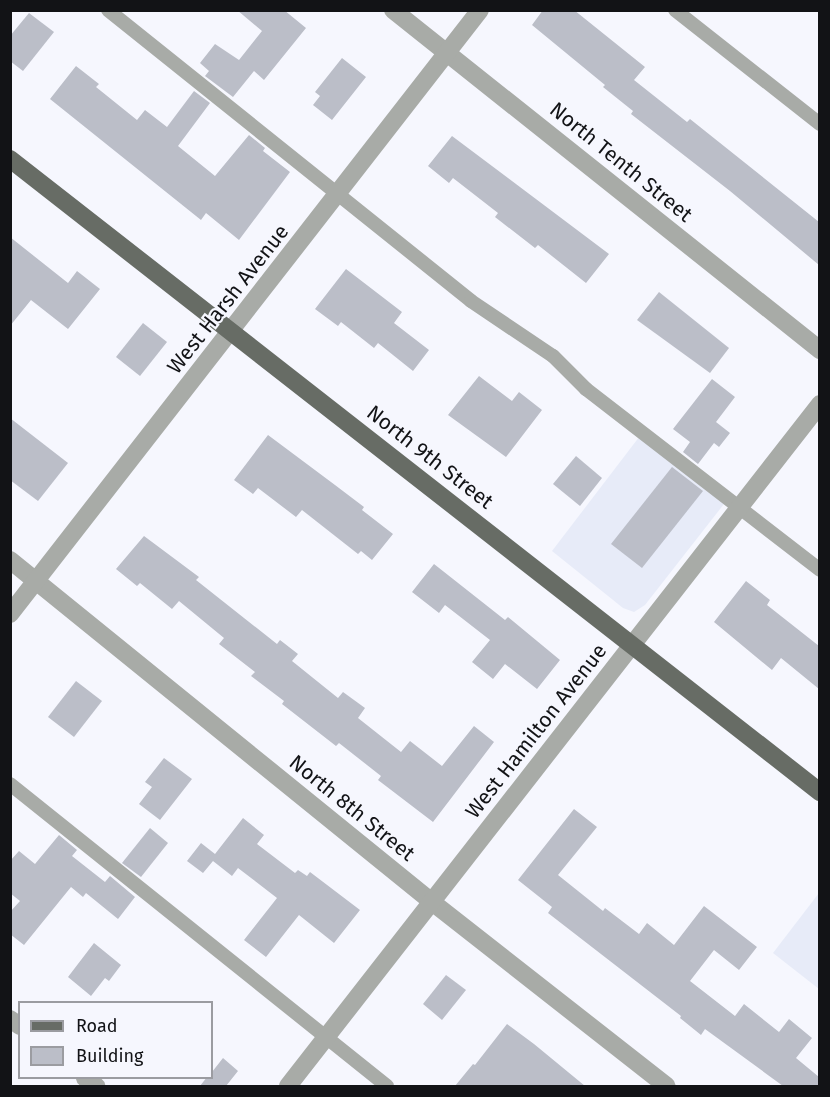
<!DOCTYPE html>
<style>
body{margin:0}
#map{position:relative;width:830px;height:1097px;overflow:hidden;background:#f6f7fe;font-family:"Fira Sans",sans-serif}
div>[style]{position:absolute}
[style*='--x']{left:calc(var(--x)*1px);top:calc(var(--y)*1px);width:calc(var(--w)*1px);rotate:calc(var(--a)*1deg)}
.built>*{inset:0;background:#e7ebf8}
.building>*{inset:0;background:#bbbec8}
.service>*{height:14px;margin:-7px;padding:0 7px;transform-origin:7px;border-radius:7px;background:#a8aba7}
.minor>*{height:18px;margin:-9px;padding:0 9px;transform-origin:9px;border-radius:9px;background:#a8aba7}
.primary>*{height:18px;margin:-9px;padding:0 9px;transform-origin:9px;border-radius:9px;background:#676c65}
span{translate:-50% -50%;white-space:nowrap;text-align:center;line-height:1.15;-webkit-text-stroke:4.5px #f6f7fe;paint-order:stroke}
.street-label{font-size:21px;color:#121316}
.frame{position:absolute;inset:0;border:12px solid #121316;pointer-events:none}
.legend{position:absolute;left:18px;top:1001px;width:195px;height:78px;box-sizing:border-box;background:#f6f7fe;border:2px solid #9b9ca1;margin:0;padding:8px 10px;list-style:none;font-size:18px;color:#121316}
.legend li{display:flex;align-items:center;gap:12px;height:30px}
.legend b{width:30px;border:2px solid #9b9ca1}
</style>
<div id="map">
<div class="built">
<div style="clip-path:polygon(646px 428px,731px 495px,645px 605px,634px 612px,623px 608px,552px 551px)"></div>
<div style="clip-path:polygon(819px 893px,820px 893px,819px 989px,773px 953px)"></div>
</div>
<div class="building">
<div style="clip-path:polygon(237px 10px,284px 10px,306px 28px,264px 80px,254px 71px,233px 97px,205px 76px,209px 71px,200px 63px,215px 44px,239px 60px,262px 31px)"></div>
<div style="clip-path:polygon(543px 10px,574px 10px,645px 67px,634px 80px,687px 122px,690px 119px,819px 222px,819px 265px,730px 191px,631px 114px,633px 111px,603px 87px,605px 85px,532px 25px)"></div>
<div style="clip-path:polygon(29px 13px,54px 32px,23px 71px,10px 61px,10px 36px)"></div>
<div style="clip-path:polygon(342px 58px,366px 77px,332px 120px,313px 105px,320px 96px,315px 92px)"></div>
<div style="clip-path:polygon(76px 66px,99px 84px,96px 87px,137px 120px,145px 110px,167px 127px,194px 91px,210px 103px,178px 146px,215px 176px,249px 135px,265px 148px,263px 151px,290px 172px,239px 240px,206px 213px,201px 220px,50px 99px)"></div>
<div style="clip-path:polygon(452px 136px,609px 254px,586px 283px,538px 245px,535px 248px,495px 217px,498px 213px,453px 178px,449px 183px,428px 166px)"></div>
<div style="clip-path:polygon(10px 237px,68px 283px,77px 271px,100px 289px,68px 329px,31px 300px,10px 326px)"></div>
<div style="clip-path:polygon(346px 269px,402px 312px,394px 323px,429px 350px,413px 371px,378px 343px,374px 348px,341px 322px,338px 326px,315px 309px)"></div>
<div style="clip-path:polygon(659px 292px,729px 348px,710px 373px,637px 320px)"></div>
<div style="clip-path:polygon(143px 323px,167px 342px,140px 376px,116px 357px)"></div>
<div style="clip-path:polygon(479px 376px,512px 401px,519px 392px,542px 410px,506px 457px,448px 415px)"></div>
<div style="clip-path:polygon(712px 379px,735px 397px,716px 422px,730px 433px,719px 447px,714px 443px,698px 464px,683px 452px,690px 442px,673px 429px)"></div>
<div style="clip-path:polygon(10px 418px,68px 463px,38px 501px,10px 480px)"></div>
<div style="clip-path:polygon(268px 435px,335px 485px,364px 507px,362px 510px,393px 534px,372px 560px,361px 551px,358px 554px,302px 510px,296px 517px,258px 488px,253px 494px,234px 480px)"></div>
<div style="clip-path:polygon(576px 456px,602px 478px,580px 506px,553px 484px)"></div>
<div style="clip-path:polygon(672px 467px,703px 491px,642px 568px,611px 544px)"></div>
<div style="clip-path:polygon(144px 536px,199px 577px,196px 580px,277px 644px,280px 640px,298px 654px,292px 661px,338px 698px,343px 692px,365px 708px,358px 718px,401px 752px,410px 741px,442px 766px,474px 726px,494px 742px,433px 822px,378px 780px,381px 776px,339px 743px,336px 746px,282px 704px,284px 701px,251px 676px,255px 672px,219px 644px,224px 638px,179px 601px,172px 609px,140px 583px,137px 586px,116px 569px)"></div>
<div style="clip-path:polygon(434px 564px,505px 620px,508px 617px,560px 660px,537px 689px,505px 664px,493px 679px,472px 662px,490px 640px,445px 605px,439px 613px,412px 592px)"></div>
<div style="clip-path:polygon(746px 581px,770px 600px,767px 605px,819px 646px,819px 689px,781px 658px,772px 670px,714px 622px)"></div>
<div style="clip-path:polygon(76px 681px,102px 701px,74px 737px,48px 717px)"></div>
<div style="clip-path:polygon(164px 758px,192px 779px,160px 820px,139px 804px,152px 787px,145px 782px)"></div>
<div style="clip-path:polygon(574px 809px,597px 827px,558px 875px,603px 911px,605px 908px,639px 934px,647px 923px,674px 945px,704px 906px,757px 947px,739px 970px,714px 950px,690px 981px,735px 1016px,744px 1004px,779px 1032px,789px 1019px,812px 1038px,796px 1058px,819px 1077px,819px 1086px,783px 1086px,705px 1029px,701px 1035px,680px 1018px,681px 1016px,548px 913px,552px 907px,518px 880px)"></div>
<div style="clip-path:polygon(243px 818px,264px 835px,257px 844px,295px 873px,298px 870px,307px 876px,310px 872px,360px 910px,334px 943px,299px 915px,266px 957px,244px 940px,277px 898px,238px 868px,232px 876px,213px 861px,203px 873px,187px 861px,201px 843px,215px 854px)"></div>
<div style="clip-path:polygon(150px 828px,168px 843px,141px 877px,122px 863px)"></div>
<div style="clip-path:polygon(59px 835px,77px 850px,72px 856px,105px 882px,110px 876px,135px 897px,118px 919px,86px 893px,83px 897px,71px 887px,24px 945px,10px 934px,10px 912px,20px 901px,10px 893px,10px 861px,19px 851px,35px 864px)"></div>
<div style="clip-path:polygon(94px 943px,121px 965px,109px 981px,105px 978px,91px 996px,68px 977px)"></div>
<div style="clip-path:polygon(446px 975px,466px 990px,442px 1020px,423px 1004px)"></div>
<div style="clip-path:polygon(507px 1024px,534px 1044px,585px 1086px,455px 1086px,473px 1064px,475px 1065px)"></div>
<div style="clip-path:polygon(223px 1058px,238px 1071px,226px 1086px,200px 1086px,207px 1077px,212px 1077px,212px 1072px)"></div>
</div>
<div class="service">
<div style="--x:108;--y:10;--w:465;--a:38.7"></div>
<div style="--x:471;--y:301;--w:99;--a:33.9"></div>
<div style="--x:553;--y:356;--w:47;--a:45"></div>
<div style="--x:586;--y:389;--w:296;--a:37.7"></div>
<div style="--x:675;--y:10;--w:184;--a:38.2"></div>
<div style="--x:10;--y:784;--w:483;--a:38.7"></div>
</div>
<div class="minor">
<div style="--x:393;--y:10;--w:546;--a:38.53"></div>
<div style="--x:10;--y:560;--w:543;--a:39.02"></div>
<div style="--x:432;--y:902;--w:298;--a:38.1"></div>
<div style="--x:10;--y:614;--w:765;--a:-52.11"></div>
<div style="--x:10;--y:1019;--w:12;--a:35"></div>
<div style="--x:85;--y:1078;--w:14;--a:36"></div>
<div style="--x:288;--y:1086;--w:865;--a:-52.04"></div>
</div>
<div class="primary">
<div style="--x:10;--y:159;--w:1028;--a:38.01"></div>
</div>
<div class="street-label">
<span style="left:621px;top:162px;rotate:39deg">North Tenth Street</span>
<span style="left:228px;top:299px;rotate:-52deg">West Harsh Avenue</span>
<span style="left:430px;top:457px;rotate:38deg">North 9th Street</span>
<span style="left:536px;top:731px;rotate:-52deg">West Hamilton Avenue</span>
<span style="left:352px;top:808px;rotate:39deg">North 8th Street</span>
</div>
<div class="frame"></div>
<ul class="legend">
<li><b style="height:8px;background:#676c65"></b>Road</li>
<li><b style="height:16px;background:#bbbec8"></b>Building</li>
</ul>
</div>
